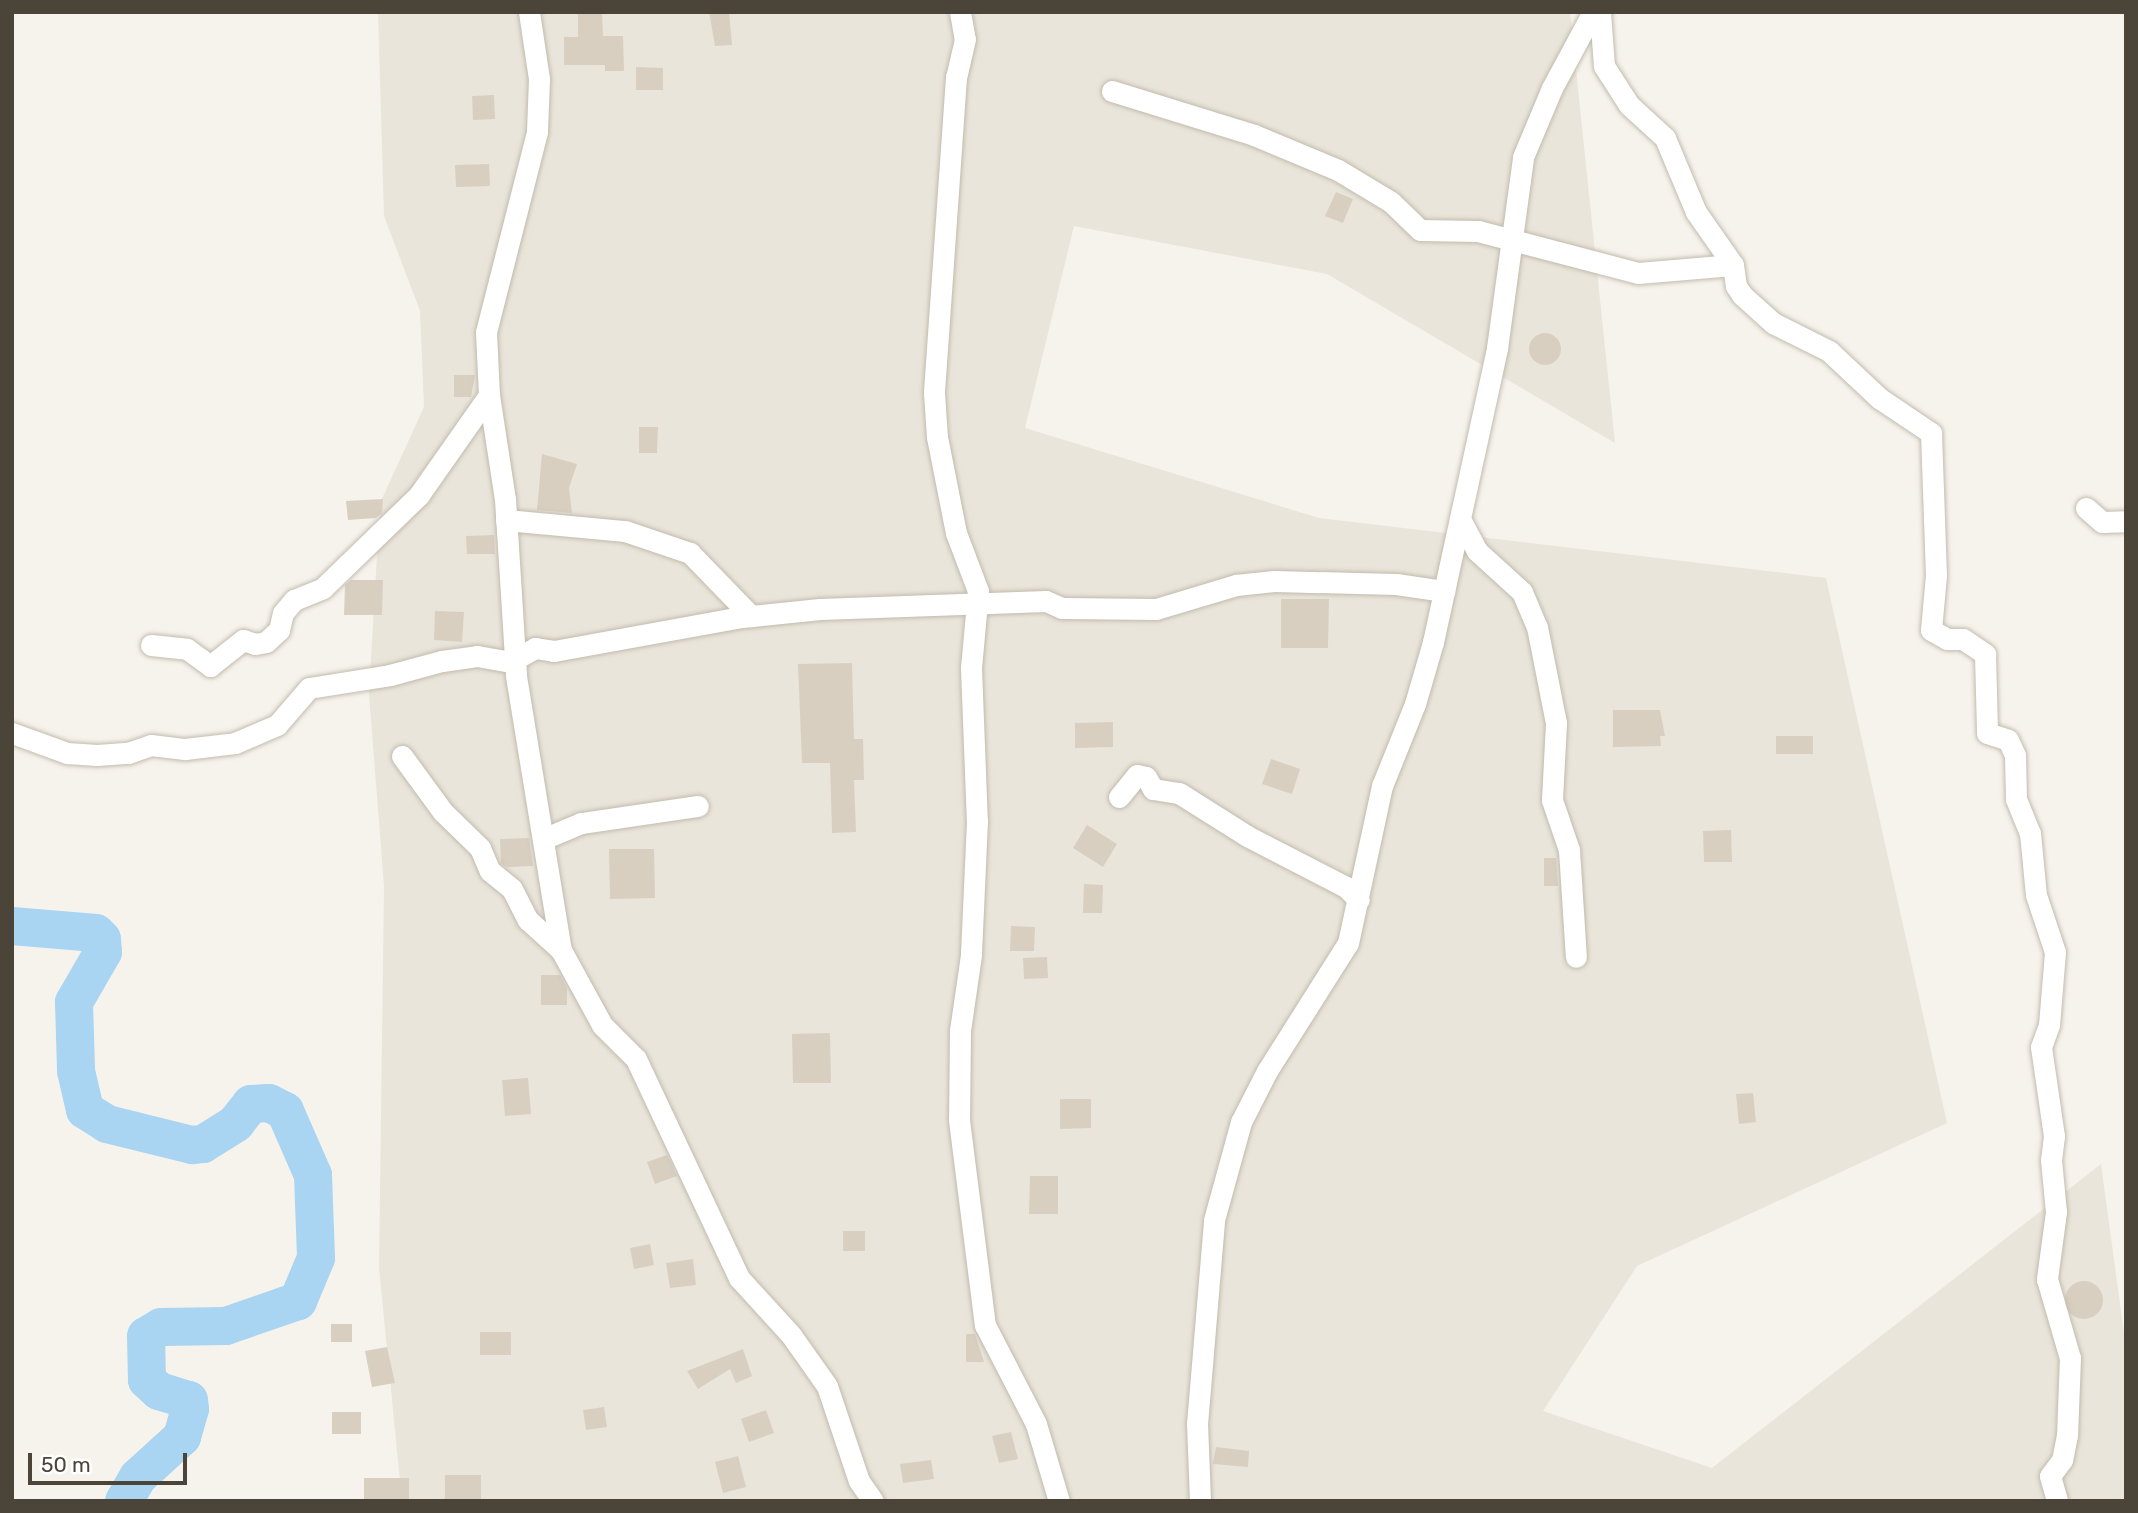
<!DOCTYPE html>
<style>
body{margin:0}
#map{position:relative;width:2138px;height:1513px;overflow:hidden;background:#f6f3ec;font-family:Rubik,sans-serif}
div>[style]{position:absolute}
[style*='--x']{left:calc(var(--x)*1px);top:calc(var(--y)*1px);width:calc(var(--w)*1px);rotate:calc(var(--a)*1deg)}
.residential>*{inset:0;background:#eae5da}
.river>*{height:38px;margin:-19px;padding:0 19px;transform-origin:19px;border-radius:19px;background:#a9d4f2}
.building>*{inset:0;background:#d8cfc1}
.round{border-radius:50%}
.roads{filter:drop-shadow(0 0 2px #c2bbae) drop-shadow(0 0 2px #c2bbae)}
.minor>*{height:21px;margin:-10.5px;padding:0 10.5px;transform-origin:10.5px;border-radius:10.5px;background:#fff}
span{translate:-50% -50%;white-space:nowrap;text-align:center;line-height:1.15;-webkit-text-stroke:7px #fff;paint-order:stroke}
.frame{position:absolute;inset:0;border:14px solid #4b4439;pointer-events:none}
.scale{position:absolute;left:28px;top:1453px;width:159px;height:32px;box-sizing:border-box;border:4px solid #4b4439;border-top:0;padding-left:9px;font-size:21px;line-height:24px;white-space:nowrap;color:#4b4439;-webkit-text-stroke:5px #fff;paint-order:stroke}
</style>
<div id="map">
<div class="residential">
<div style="clip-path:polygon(378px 12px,1570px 12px,1615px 443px,1327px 274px,1074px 226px,1025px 428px,1319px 518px,1826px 578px,1947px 1123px,1637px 1266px,1543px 1411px,1712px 1468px,2101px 1164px,2126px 1348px,2126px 1501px,402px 1501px,379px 1268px,384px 886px,369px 694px,380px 503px,424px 407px,420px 311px,384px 216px)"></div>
</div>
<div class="river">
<div style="--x:12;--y:926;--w:84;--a:4.8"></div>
<div style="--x:96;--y:933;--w:8;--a:45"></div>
<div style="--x:102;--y:939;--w:13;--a:86"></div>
<div style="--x:103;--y:952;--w:58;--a:120.1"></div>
<div style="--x:74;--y:1002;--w:69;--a:88.3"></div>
<div style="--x:76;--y:1071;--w:40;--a:77"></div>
<div style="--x:85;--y:1110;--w:26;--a:32"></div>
<div style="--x:107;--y:1124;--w:88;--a:13.9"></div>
<div style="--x:192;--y:1145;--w:11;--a:-5"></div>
<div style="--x:203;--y:1144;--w:39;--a:-32"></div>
<div style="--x:236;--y:1123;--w:24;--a:-52"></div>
<div style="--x:251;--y:1104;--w:18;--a:-3"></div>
<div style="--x:269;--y:1103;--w:18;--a:27"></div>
<div style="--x:285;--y:1111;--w:70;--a:66.4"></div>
<div style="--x:313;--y:1175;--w:83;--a:87.9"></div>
<div style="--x:316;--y:1258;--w:47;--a:112.7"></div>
<div style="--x:298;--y:1301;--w:76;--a:160.9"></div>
<div style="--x:226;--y:1326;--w:65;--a:179.1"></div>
<div style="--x:161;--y:1327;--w:17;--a:149"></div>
<div style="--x:146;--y:1336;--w:44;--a:88.7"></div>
<div style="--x:147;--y:1380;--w:16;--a:43"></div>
<div style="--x:159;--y:1391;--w:31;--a:17"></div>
<div style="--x:189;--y:1400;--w:9;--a:84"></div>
<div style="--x:190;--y:1409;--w:29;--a:106"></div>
<div style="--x:182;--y:1437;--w:59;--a:137.7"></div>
<div style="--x:138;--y:1477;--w:28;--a:120"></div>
</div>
<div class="building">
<div style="clip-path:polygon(578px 12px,602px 12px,603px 36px,623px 36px,624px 71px,605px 71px,605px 65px,564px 65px,564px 37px,578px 37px)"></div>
<div style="clip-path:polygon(709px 12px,729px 12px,732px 45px,715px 46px)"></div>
<div style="clip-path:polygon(636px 67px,663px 68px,663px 90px,636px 90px)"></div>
<div style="clip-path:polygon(494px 95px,495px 119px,473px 120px,472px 96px)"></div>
<div style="clip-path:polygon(489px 164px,490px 186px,456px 187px,455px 165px)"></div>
<div style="clip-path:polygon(1336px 192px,1353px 199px,1343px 223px,1325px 216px)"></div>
<div class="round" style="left:1529px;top:333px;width:32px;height:32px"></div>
<div style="clip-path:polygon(454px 375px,475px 375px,471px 397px,454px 397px)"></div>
<div style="clip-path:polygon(639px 427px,658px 427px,657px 453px,639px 453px)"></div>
<div style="clip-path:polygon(542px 454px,577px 464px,569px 488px,572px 513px,537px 510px)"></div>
<div style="clip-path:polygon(383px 499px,382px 513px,376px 518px,348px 520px,346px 501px)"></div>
<div style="clip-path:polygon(494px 535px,495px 554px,467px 554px,466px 536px)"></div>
<div style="clip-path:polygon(351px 580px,383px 580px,382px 615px,344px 615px,345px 585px)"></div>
<div style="clip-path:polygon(1281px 599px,1329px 599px,1328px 648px,1281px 648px)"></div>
<div style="clip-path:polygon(435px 611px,464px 612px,462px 642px,434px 640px)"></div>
<div style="clip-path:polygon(852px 663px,854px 739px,863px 739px,864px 780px,854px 780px,856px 832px,832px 833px,830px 763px,802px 763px,798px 664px)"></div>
<div style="clip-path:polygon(1613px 710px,1660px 710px,1665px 736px,1660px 736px,1661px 746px,1613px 747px)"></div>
<div style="clip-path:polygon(1113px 722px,1113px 747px,1075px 748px,1075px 723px)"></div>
<div style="clip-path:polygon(1776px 736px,1813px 736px,1813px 754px,1776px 754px)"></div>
<div style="clip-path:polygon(1271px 759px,1300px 769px,1292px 794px,1262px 784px)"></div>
<div style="clip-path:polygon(1087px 825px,1117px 844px,1103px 867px,1073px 848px)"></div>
<div style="clip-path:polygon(1731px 830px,1732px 862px,1704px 862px,1703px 831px)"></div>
<div style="clip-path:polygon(529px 838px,533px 866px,506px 867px,501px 863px,500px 839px)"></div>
<div style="clip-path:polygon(609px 849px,654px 849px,655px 898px,610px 899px)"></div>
<div style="clip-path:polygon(1544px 858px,1556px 858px,1558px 886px,1544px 886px)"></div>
<div style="clip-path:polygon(1084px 884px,1103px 885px,1102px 913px,1083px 913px)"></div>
<div style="clip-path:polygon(1011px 926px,1035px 927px,1034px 951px,1010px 951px)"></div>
<div style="clip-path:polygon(1047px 957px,1048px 978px,1024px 979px,1023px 958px)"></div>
<div style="clip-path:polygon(541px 975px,560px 975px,567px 988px,567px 1005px,541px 1005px)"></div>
<div style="clip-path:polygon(830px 1033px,831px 1083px,793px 1083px,792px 1034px)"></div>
<div style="clip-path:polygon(528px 1078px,531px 1114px,505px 1116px,502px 1080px)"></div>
<div style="clip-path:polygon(1753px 1093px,1756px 1122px,1739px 1124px,1736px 1094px)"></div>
<div style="clip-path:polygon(1060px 1099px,1091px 1099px,1091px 1128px,1060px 1129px)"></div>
<div style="clip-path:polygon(667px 1155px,677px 1176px,655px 1184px,647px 1162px)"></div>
<div style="clip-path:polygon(1030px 1176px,1058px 1176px,1058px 1214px,1029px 1214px)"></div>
<div style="clip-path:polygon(843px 1231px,865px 1231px,865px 1251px,843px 1251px)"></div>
<div style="clip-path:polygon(650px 1244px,654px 1265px,634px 1269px,630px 1248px)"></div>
<div style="clip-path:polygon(693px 1259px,696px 1285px,670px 1288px,666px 1263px)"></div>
<div class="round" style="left:2065px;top:1281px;width:38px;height:38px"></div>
<div style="clip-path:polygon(331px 1324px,352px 1324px,352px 1342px,331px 1342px)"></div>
<div style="clip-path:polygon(480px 1332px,511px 1332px,511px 1355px,480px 1355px)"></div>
<div style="clip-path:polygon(966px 1334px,975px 1334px,984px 1362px,966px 1362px)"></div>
<div style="clip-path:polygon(387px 1347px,395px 1383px,372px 1387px,365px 1351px)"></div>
<div style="clip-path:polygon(743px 1349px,752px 1376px,736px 1383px,730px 1369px,698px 1389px,687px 1371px)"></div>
<div style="clip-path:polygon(604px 1407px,607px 1427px,586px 1430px,583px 1410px)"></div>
<div style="clip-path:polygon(766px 1410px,774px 1433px,749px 1442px,741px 1419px)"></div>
<div style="clip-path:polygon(332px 1412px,361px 1412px,361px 1434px,332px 1434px)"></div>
<div style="clip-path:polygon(1011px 1432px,1018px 1459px,999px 1463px,992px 1436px)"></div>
<div style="clip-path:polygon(1216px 1447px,1249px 1451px,1248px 1467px,1213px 1464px)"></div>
<div style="clip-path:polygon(738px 1456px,746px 1487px,723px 1493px,715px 1462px)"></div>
<div style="clip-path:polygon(931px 1460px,934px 1479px,903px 1483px,900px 1464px)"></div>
<div style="clip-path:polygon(445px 1475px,481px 1475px,481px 1501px,445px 1501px)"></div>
<div style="clip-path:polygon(364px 1478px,409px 1478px,409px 1501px,364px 1501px)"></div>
</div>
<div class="roads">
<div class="minor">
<div style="--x:529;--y:12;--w:68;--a:81.5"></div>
<div style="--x:539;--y:79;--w:53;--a:92.2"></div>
<div style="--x:537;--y:132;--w:206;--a:104.3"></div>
<div style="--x:486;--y:332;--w:63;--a:87.3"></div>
<div style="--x:489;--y:395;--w:105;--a:81.3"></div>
<div style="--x:505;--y:499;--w:177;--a:86.4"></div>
<div style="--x:516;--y:676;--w:278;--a:80.7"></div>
<div style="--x:561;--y:950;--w:85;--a:61.3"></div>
<div style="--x:602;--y:1025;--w:48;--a:45"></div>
<div style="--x:636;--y:1059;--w:242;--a:64.8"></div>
<div style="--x:739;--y:1278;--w:77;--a:47.6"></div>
<div style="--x:791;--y:1335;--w:62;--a:54.8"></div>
<div style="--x:827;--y:1386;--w:100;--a:71.4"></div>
<div style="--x:859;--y:1481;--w:24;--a:55"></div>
<div style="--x:960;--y:12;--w:27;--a:80"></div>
<div style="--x:965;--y:39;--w:39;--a:103"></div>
<div style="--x:956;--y:77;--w:317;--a:94"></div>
<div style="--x:934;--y:393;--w:44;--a:86.1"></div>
<div style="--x:937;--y:437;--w:98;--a:78.8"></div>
<div style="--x:956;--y:533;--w:62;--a:69.2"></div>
<div style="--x:978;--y:591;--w:77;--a:95.2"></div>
<div style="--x:971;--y:668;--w:153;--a:87.8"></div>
<div style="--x:977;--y:821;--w:134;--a:92.6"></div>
<div style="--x:971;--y:955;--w:76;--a:98.3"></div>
<div style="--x:960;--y:1030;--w:90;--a:90.6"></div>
<div style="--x:959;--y:1120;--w:207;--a:82.8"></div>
<div style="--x:985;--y:1325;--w:111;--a:62.7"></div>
<div style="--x:1036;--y:1424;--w:80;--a:73.4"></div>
<div style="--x:1600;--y:12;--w:54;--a:85.8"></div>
<div style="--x:1604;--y:66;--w:46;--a:57.3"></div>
<div style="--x:1629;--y:105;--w:49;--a:42.5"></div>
<div style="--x:1665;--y:138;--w:80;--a:67.3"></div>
<div style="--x:1696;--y:212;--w:65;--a:55.1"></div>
<div style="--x:1733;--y:265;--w:21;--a:82"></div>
<div style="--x:1736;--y:286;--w:11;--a:56"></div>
<div style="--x:1742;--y:295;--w:42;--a:42.1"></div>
<div style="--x:1773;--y:323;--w:63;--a:26.6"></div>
<div style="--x:1829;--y:351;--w:69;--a:43.2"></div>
<div style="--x:1879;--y:398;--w:63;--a:33.9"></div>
<div style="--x:1931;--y:433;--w:142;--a:88"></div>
<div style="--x:1936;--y:575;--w:55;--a:95.2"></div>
<div style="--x:1931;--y:630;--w:18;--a:29"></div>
<div style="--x:1947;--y:639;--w:16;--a:0"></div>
<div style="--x:1963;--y:639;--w:27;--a:34"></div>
<div style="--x:1985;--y:654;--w:79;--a:88.5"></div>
<div style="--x:1987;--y:733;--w:22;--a:18"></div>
<div style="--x:2008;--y:740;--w:17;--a:65"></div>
<div style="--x:2015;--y:755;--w:44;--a:88.7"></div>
<div style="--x:2016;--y:799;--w:37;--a:68"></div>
<div style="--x:2030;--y:833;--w:62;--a:84.5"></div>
<div style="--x:2036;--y:895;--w:60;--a:71.6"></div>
<div style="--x:2055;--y:952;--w:73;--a:94.7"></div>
<div style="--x:2049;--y:1025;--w:23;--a:110"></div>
<div style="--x:2041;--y:1047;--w:90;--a:81.7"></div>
<div style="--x:2054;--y:1136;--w:24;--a:97"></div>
<div style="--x:2051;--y:1160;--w:52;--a:84.5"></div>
<div style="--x:2056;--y:1212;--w:68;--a:97.7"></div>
<div style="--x:2047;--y:1279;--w:82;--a:73.8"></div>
<div style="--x:2070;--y:1358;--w:77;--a:92.2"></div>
<div style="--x:2067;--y:1435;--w:25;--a:101"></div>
<div style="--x:2062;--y:1460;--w:20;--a:127"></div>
<div style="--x:2050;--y:1476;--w:26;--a:74"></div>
<div style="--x:1112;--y:91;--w:149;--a:17.2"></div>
<div style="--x:1254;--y:135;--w:91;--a:22.6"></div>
<div style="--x:1338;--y:170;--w:62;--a:31.1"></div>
<div style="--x:1391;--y:202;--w:40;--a:44"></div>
<div style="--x:1420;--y:230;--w:58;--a:1"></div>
<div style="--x:1478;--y:231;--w:165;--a:14.7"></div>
<div style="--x:1638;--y:273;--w:95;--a:-4.8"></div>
<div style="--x:2086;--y:508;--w:21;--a:41"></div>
<div style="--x:2102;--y:522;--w:24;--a:-2"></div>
<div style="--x:1460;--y:519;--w:36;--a:62"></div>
<div style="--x:1477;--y:551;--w:61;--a:42.3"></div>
<div style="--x:1522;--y:592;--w:38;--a:67"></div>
<div style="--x:1537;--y:627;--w:98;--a:78.8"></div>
<div style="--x:1556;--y:723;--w:77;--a:93"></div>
<div style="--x:1552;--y:800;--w:53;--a:71.2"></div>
<div style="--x:1569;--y:850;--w:107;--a:86.3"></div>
<div style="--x:506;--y:520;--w:120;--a:5.3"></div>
<div style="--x:625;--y:531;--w:69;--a:18.7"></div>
<div style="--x:690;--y:553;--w:88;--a:45.9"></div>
<div style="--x:151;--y:645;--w:36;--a:6"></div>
<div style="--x:187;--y:649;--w:29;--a:36"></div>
<div style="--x:210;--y:666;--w:42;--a:-38.2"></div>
<div style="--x:243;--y:640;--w:13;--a:18"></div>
<div style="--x:255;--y:644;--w:11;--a:-10"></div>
<div style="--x:266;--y:642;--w:18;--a:-43"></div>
<div style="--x:279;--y:630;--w:17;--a:-77"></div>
<div style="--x:283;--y:613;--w:17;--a:-50"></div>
<div style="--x:294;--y:600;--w:31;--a:-22"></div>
<div style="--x:323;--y:588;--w:134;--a:-44.1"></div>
<div style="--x:419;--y:495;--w:122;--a:-55"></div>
<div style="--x:12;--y:733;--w:59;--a:20"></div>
<div style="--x:67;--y:753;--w:30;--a:4"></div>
<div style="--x:97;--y:755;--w:31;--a:-4"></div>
<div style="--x:128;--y:753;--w:24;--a:-19"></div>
<div style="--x:151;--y:745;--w:34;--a:7"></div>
<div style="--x:185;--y:749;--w:50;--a:-6.8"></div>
<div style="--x:235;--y:743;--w:46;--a:-23.2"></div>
<div style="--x:277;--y:725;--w:49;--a:-49.1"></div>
<div style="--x:309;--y:688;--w:82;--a:-9.1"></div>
<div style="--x:390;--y:675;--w:54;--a:-15.1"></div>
<div style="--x:442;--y:661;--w:35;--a:-8"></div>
<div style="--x:477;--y:656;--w:34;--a:10"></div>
<div style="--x:510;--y:662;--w:29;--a:-29"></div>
<div style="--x:535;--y:648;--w:19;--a:9"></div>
<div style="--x:554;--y:651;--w:191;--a:-10.3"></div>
<div style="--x:742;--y:617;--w:78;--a:-5.9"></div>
<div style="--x:820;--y:609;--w:226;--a:-2"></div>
<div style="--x:1046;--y:601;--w:17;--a:24"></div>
<div style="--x:1062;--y:608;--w:94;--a:0.6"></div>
<div style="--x:1156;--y:609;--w:84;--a:-16.7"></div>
<div style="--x:1236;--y:585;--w:38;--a:-6"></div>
<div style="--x:1274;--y:581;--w:122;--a:1.4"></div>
<div style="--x:1396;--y:584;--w:49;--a:8.3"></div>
<div style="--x:402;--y:756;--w:69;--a:53.8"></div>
<div style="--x:443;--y:812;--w:52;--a:44.2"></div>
<div style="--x:480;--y:848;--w:25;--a:67"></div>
<div style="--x:490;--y:871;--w:28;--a:39"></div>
<div style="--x:512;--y:889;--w:35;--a:63"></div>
<div style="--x:528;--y:920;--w:45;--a:42.3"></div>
<div style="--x:1119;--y:797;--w:28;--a:-51"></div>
<div style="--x:1137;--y:775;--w:9;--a:13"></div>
<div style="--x:1146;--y:777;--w:14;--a:60"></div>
<div style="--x:1153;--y:789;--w:26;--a:9"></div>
<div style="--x:1179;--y:793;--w:80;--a:32.3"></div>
<div style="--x:1247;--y:836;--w:111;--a:27.3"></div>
<div style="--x:1346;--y:887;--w:18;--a:45"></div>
<div style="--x:543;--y:839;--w:41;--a:-22.8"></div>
<div style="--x:581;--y:823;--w:118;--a:-8.3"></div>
<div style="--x:1200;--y:1501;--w:77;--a:-92.2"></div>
<div style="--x:1197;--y:1424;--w:205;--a:-85.2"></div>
<div style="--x:1214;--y:1220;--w:102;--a:-74.6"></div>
<div style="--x:1241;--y:1122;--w:57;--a:-63"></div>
<div style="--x:1267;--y:1071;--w:151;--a:-57.7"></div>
<div style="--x:1348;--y:943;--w:161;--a:-77.8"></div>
<div style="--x:1382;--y:786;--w:88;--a:-68.1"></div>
<div style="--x:1415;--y:704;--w:65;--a:-73.8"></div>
<div style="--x:1433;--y:642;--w:301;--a:-77.7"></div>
<div style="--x:1497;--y:348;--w:193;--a:-82.2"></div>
<div style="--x:1523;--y:157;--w:75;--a:-67.2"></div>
<div style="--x:1552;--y:88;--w:86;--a:-61.7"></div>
</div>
</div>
<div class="frame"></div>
<div class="scale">50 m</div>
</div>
